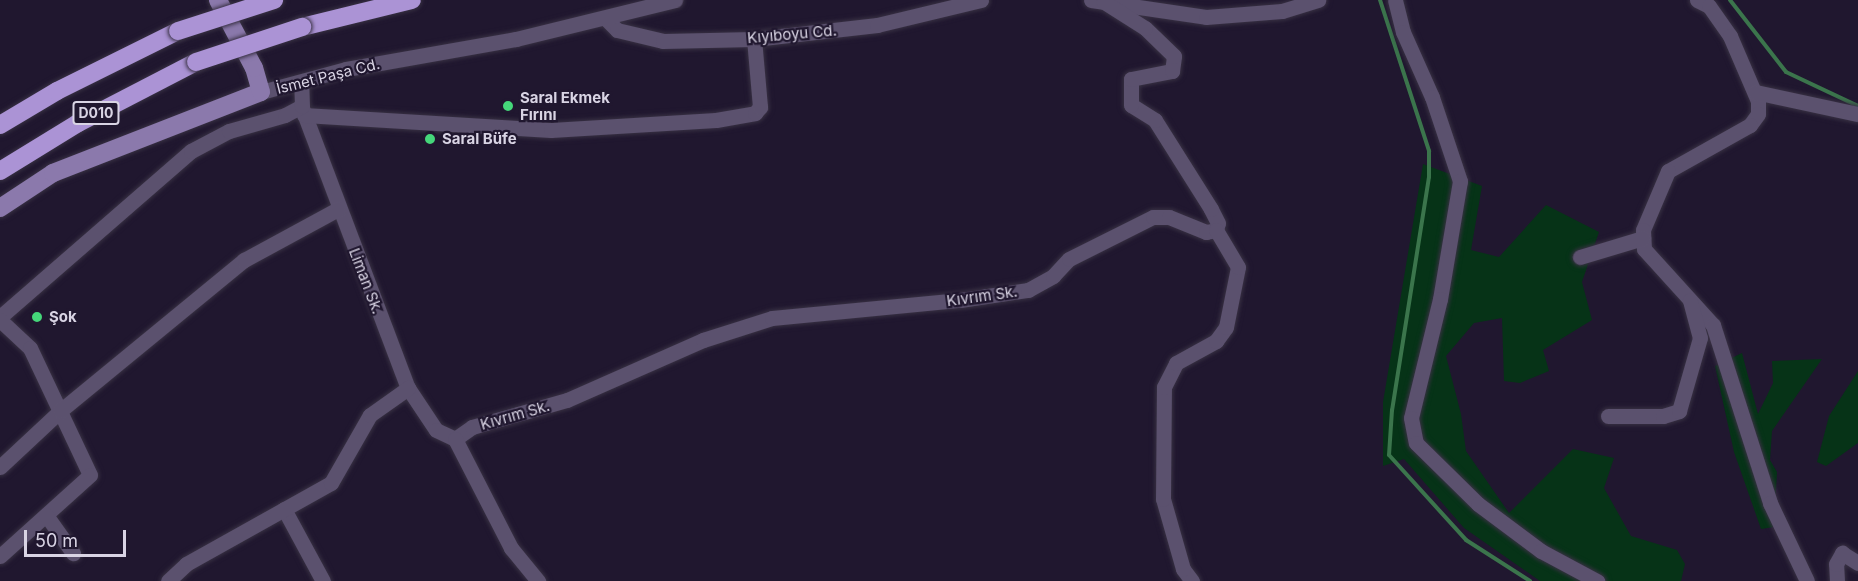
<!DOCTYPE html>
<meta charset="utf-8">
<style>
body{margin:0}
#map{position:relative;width:1858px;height:581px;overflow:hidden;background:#20172f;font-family:Inter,sans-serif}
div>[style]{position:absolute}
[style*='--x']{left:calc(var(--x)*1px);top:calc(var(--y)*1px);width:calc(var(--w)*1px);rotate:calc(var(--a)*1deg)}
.green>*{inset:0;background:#063317}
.stream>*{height:4px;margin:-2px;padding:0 2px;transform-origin:2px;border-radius:2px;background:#3b754c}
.roads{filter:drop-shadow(0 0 2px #383143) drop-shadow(0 0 2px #383143)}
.minor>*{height:15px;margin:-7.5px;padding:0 7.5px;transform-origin:7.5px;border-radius:7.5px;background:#5b516e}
.major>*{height:18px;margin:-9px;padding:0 9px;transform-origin:9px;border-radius:9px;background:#8b79ac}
.highway>*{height:18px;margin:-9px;padding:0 9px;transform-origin:9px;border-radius:9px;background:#ab93d5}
.bridges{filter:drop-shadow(0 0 2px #383143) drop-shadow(0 0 2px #383143)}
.highway-bridge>*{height:18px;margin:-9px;padding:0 9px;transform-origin:9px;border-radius:9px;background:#ab93d5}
.dots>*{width:16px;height:16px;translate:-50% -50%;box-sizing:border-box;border:3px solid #20172f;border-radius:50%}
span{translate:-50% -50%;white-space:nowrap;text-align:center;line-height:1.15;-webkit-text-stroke:4.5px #20172f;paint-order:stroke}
.shield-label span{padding:2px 4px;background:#20172f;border:2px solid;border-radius:4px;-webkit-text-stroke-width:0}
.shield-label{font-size:14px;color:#d9d4e4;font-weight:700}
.street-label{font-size:15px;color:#d9d4e4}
.poi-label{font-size:15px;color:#d9d4e4;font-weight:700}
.left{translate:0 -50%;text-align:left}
.scale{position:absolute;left:24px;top:530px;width:102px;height:27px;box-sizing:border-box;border:3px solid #d9d4e4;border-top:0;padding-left:8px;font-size:18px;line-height:21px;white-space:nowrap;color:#d9d4e4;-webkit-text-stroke:4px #20172f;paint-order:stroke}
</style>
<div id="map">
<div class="green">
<div style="clip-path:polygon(1423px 164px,1482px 186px,1471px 250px,1499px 257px,1546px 205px,1599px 232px,1582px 282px,1592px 320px,1543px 350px,1549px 371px,1520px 383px,1504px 381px,1502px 318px,1474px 323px,1446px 356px,1461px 414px,1466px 451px,1509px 513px,1573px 449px,1614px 458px,1604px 488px,1631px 536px,1677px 550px,1685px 564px,1681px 581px,1540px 581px,1464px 528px,1404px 459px,1383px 466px,1383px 402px)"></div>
<div style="clip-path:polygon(1742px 353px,1758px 414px,1773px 383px,1772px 361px,1822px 359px,1772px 431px,1770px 460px,1777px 472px,1774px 527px,1761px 529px,1734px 452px,1715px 366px)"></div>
<div style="clip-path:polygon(1858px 371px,1858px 443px,1826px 466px,1817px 462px,1829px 416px)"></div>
</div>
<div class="stream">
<div style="--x:1380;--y:0;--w:159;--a:72"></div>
<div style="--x:1429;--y:151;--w:26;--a:90"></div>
<div style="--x:1429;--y:177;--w:236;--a:99"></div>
<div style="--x:1392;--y:410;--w:45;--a:93.8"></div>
<div style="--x:1389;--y:455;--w:115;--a:47.8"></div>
<div style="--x:1466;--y:540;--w:76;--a:32.6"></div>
<div style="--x:1730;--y:0;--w:91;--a:52.1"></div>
<div style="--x:1786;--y:72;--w:80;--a:25.3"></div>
</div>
<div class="roads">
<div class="minor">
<div style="--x:1091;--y:0;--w:116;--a:8.4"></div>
<div style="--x:1206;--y:17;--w:76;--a:-4.5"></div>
<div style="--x:1282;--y:11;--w:38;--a:-17"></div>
<div style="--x:1395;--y:0;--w:33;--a:76"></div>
<div style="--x:1403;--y:32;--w:71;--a:66"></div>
<div style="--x:1432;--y:97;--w:89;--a:71.6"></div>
<div style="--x:1460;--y:181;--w:120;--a:99.6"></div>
<div style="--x:1440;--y:299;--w:122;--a:103.7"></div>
<div style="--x:1411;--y:418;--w:25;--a:79"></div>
<div style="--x:1416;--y:443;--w:87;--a:44.5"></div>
<div style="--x:1478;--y:504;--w:79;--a:36.7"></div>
<div style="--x:1541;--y:551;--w:64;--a:28.2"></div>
<div style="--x:1697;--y:0;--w:13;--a:27"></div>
<div style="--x:1709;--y:6;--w:37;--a:55"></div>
<div style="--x:1730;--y:36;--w:71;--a:66.7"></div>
<div style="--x:1758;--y:101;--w:13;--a:90"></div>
<div style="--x:1758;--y:114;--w:14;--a:126"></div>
<div style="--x:1750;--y:125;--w:94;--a:150.7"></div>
<div style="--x:1668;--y:171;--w:64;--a:113"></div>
<div style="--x:1643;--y:230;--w:19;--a:87"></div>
<div style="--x:1644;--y:249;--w:103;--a:47.8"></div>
<div style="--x:1713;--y:325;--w:187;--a:72.2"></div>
<div style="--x:1770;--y:503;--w:86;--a:64.6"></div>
<div style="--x:605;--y:18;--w:17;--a:45"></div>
<div style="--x:617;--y:30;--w:47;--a:13.4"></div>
<div style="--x:663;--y:41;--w:91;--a:-1.3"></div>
<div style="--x:754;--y:39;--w:124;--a:-6.5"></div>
<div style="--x:877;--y:25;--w:107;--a:-13.5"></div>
<div style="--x:261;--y:92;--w:88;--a:-15.1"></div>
<div style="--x:346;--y:69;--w:173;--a:-10"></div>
<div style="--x:516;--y:39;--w:164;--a:-13.8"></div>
<div style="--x:1755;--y:92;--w:105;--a:12.1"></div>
<div style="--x:302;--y:108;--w:299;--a:69.3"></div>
<div style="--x:408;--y:388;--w:50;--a:56.3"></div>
<div style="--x:436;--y:430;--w:21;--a:25"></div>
<div style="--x:304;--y:115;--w:247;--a:3.5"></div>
<div style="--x:551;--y:130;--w:165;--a:-3.5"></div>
<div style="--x:716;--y:120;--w:40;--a:-10"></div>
<div style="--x:755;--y:113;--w:8;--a:-50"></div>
<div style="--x:760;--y:107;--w:68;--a:-95"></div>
<div style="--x:1580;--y:257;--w:66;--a:-16.8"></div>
<div style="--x:0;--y:317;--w:253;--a:-41"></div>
<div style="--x:191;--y:151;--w:43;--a:-27.8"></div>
<div style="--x:229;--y:131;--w:58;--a:-15.9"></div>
<div style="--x:285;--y:115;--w:19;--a:-28"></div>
<div style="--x:302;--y:106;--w:24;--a:-92"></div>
<div style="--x:0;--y:320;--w:41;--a:43"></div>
<div style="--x:30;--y:348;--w:140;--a:64.7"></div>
<div style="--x:90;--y:475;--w:121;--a:138"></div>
<div style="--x:1608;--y:416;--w:55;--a:0"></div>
<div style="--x:1663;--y:416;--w:17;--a:-17"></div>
<div style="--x:1679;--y:411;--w:76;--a:-74"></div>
<div style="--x:1700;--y:338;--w:39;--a:-105"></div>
<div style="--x:455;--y:439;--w:21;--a:-35"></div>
<div style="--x:472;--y:427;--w:99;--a:-15.9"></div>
<div style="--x:567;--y:400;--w:149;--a:-23.8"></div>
<div style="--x:703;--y:340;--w:72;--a:-17.7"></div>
<div style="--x:772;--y:318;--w:189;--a:-5.5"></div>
<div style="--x:960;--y:300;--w:69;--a:-8.4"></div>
<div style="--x:1028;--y:290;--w:29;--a:-29"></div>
<div style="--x:1053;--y:276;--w:23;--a:-47"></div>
<div style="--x:1069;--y:259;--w:94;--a:-26.6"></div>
<div style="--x:1153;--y:217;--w:16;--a:0"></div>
<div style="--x:1169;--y:217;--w:40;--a:22"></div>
<div style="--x:1206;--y:232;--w:10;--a:-11"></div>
<div style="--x:1216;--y:230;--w:7;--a:-74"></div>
<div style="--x:1218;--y:223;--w:16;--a:-117"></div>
<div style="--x:1211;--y:209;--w:105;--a:-122.2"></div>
<div style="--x:1155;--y:120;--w:28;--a:-148"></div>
<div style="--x:1131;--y:105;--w:26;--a:-90"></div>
<div style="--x:1131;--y:79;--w:42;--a:-11"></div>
<div style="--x:1172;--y:71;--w:15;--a:-82"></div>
<div style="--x:1174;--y:56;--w:40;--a:-136"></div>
<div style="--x:1145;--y:28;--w:49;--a:-147.6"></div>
<div style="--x:455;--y:439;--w:123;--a:62.8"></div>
<div style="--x:511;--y:548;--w:43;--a:50.7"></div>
<div style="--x:0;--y:467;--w:82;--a:-43"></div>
<div style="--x:60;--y:411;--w:238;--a:-39.4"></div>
<div style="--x:244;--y:260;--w:107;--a:-28.5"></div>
<div style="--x:284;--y:509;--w:82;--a:61.6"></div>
<div style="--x:46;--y:515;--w:47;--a:54.6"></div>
<div style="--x:168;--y:581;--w:25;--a:-43"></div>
<div style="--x:186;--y:564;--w:166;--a:-29.2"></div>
<div style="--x:331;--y:483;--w:78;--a:-60.2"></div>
<div style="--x:370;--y:415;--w:47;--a:-35.4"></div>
<div style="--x:1192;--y:581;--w:15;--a:-127"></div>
<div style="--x:1183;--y:569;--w:73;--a:-105.9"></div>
<div style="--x:1163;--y:499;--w:112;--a:-89.5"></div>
<div style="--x:1164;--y:387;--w:27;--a:-63"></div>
<div style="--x:1176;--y:363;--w:46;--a:-28.8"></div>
<div style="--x:1216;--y:341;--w:17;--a:-54"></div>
<div style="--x:1226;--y:327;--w:61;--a:-78.7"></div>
<div style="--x:1238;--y:267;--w:43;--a:-120.7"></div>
<div style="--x:1837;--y:581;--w:17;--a:-93"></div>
<div style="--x:1836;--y:564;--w:13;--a:-61"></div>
<div style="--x:1842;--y:553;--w:19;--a:32"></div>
</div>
<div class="major">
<div style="--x:0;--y:208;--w:64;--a:-33.4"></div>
<div style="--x:53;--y:173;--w:223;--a:-21.3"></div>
<div style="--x:261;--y:92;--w:25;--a:-106"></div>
<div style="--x:254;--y:68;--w:77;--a:-117.9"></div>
</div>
<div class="highway">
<div style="--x:302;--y:27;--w:113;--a:-13.8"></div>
<div style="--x:0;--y:125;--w:66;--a:-30.8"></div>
<div style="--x:57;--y:91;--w:135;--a:-26.4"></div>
<div style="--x:0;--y:171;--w:92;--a:-31.6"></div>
<div style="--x:78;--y:123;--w:133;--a:-27.3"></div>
</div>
</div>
<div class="bridges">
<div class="highway-bridge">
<div style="--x:178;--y:31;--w:101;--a:-17.9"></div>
<div style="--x:196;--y:62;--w:112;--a:-18.3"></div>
</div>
</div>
<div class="dots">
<div style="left:508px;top:106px;background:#45d77a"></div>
<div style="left:430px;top:139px;background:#45d77a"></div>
<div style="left:37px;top:317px;background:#45d77a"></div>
</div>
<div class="shield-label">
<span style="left:96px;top:113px">D010</span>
</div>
<div class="street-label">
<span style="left:792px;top:34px;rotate:-5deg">Kıyıboyu Cd.</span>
<span style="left:328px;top:76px;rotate:-14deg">İsmet Paşa Cd.</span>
<span style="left:366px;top:281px;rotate:69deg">Liman Sk.</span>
<span style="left:982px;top:296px;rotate:-8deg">Kıvrım Sk.</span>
<span style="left:515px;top:415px;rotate:-16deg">Kıvrım Sk.</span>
</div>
<div class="poi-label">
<span class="left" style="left:520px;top:106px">Saral Ekmek<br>Fırını</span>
<span class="left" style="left:442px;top:139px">Saral Büfe</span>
<span class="left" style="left:49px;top:317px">Şok</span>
</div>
<div class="scale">50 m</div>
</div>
